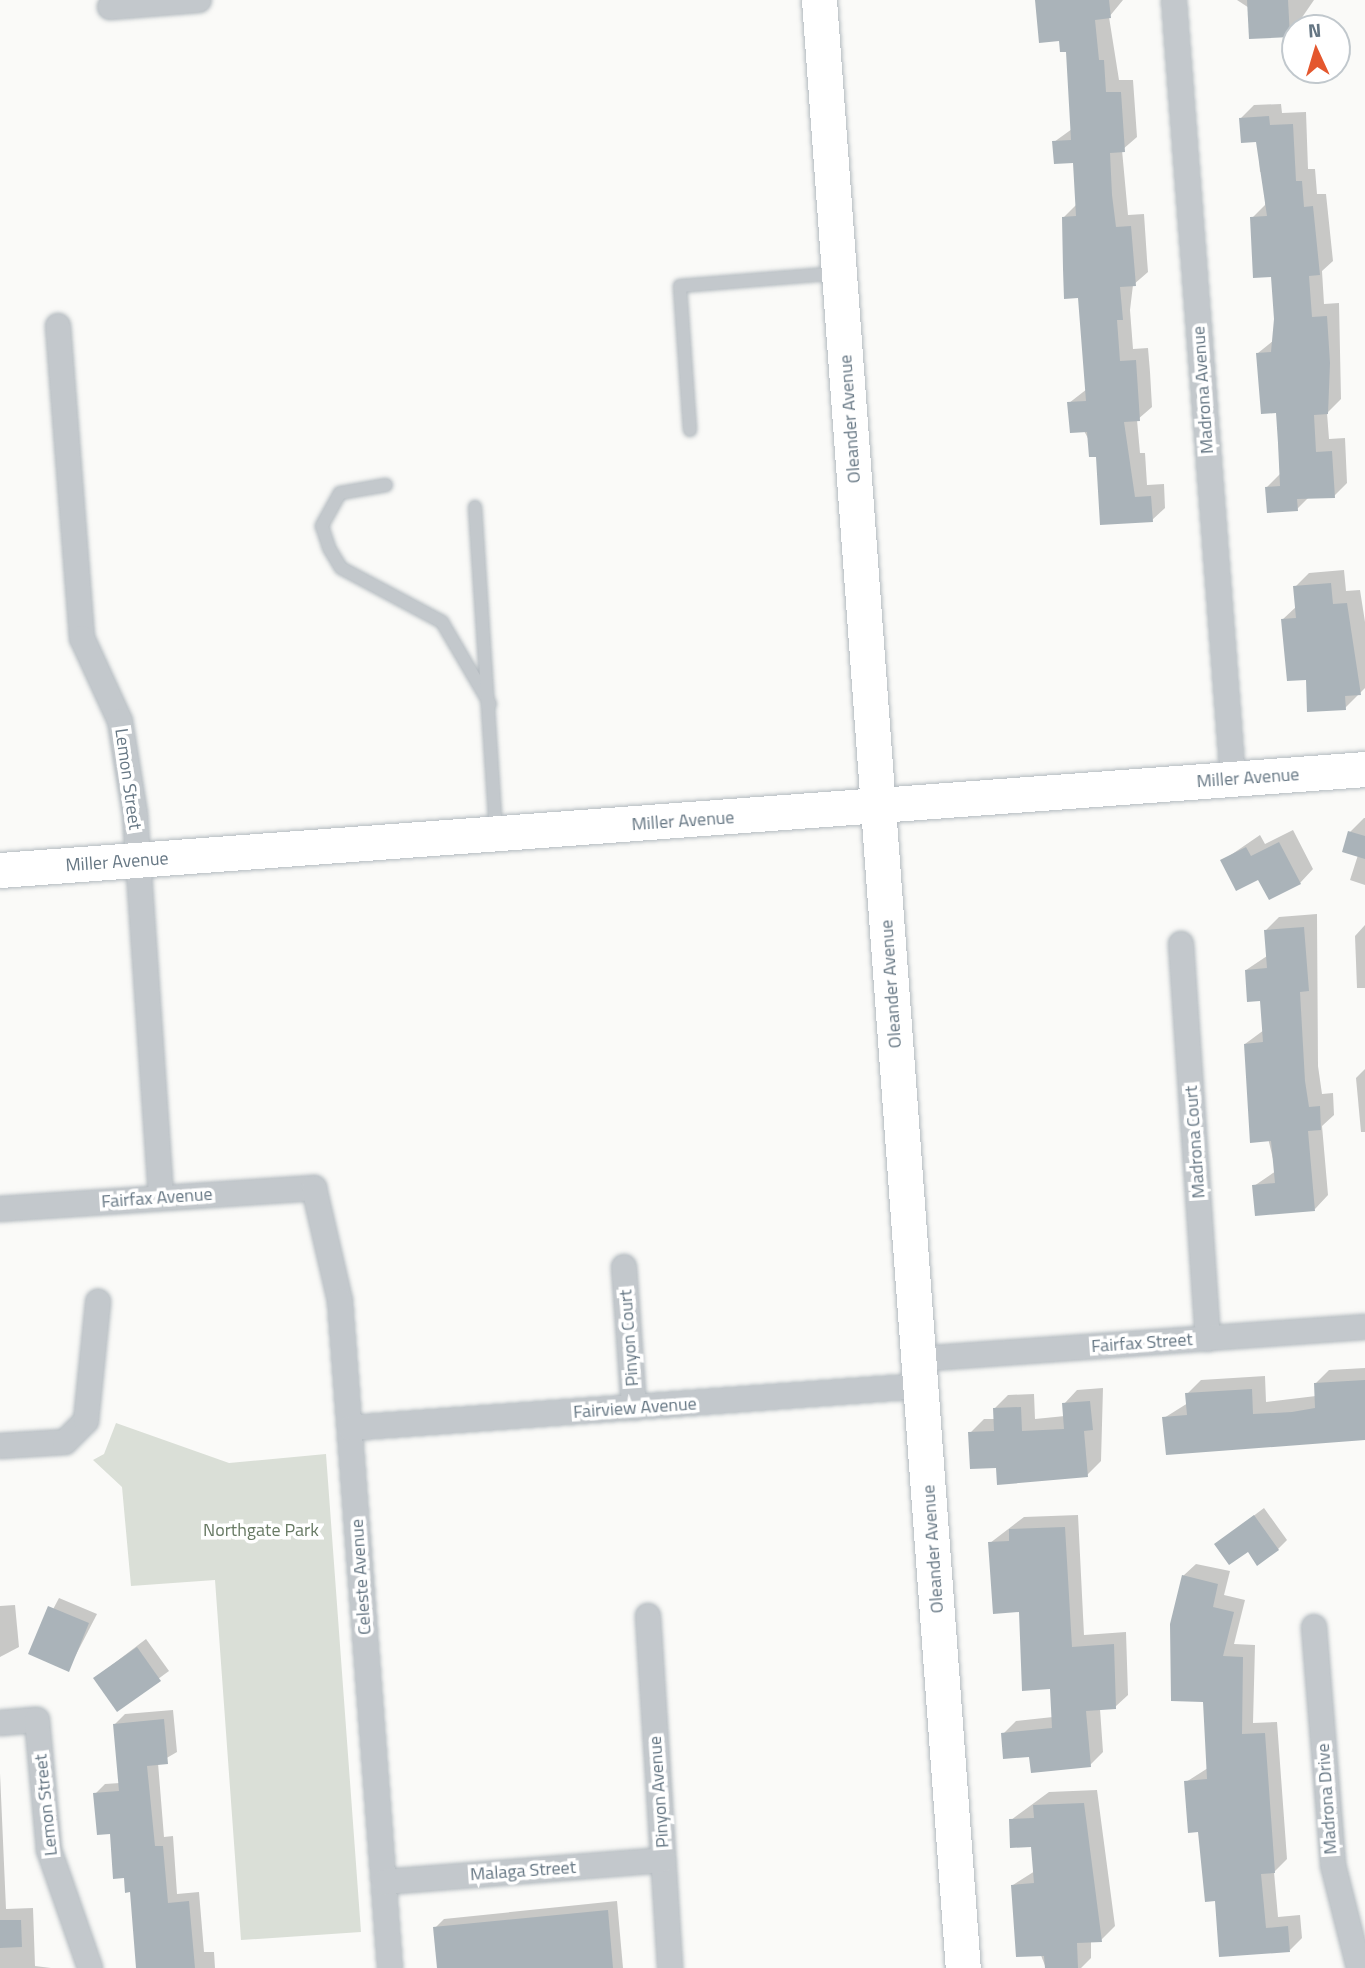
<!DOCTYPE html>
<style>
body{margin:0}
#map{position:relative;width:1365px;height:1968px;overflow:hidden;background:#fafaf8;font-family:"Titillium Web",sans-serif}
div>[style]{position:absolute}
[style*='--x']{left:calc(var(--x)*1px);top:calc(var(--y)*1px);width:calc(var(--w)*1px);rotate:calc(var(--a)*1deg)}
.green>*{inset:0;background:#dadfd7}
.shadow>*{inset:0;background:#0003}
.building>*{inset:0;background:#aab3b9}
.roads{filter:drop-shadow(0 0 2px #b3babf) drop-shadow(0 0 2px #b3babf)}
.lane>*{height:12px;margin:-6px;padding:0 6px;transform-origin:6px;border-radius:6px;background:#c3c8cc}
.street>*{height:24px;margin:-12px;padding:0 12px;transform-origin:12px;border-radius:12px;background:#c3c8cc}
.secondary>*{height:35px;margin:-17.5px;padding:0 17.5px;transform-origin:17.5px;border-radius:17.5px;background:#fff}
span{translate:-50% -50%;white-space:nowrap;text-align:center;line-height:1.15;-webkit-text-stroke:7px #fff;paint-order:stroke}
.street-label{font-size:18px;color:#657683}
.park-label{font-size:18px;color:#687a64}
.north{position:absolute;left:1281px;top:14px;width:70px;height:70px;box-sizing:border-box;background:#fff;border:2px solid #c1c8cd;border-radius:50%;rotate:356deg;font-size:19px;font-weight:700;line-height:28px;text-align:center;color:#657683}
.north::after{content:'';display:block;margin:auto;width:24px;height:32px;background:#e4572e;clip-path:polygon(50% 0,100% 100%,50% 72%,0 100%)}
</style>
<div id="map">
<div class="green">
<div style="clip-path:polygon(116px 1423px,229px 1463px,326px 1454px,361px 1932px,241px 1940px,215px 1580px,131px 1586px,122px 1487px,93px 1460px,104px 1454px)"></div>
</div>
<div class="shadow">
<div style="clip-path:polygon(1038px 0,1123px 0,1109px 17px,1119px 80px,1133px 80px,1137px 137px,1122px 150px,1128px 215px,1144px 214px,1147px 259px,1148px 272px,1133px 285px,1130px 310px,1133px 349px,1148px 348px,1150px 372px,1152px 407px,1137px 420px,1140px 453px,1145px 453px,1147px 485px,1164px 484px,1165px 508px,1152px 520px,1097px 455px,1069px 403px,1087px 389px,1080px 296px,1063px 218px,1077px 204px,1075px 161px,1054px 142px,1072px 129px,1068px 50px)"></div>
<div style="clip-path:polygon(1237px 0,1314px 0,1290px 35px)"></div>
<div style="clip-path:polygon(1281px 104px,1282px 113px,1306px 112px,1308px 169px,1315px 169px,1317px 194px,1326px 194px,1333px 261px,1322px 271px,1324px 304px,1339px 303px,1341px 399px,1327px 413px,1329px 439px,1345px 438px,1347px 483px,1334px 496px,1309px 497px,1297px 509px,1267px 487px,1280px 474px,1277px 411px,1258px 353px,1274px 340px,1275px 319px,1272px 275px,1252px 218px,1265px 205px,1265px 171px,1260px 172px,1258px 140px,1241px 118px,1254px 105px)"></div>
<div style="clip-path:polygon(1344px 570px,1346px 591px,1360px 590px,1365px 622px,1365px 688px,1345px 708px,1307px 678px,1282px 620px,1297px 606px,1295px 587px,1309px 573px)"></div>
<div style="clip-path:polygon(1364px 818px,1365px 818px,1365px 885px,1350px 880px,1358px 855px,1350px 832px)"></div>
<div style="clip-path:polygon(1293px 830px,1313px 869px,1300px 883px,1259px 877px,1222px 861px,1260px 835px,1265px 844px)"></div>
<div style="clip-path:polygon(1317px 914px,1318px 1066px,1322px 1094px,1333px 1093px,1334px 1115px,1322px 1126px,1328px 1195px,1315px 1209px,1254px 1186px,1276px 1171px,1245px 1044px,1264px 1030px,1262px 999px,1246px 970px,1267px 956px,1265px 931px,1279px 917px)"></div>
<div style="clip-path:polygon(1365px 925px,1365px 988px,1357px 988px,1355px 936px)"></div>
<div style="clip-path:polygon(1365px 1069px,1365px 1132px,1361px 1132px,1356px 1078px)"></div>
<div style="clip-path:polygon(1365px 1368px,1365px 1438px,1164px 1418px,1188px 1403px,1187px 1394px,1201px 1380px,1265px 1376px,1266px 1402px,1316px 1396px,1315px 1384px,1329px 1370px)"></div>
<div style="clip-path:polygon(1103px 1388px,1101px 1461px,1087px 1475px,998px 1466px,970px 1433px,984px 1419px,995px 1419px,994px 1409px,1008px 1395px,1034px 1394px,1035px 1419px,1065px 1416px,1064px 1404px,1077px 1390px)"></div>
<div style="clip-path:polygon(1264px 1508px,1287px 1540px,1278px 1549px,1258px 1563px,1248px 1550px,1216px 1544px)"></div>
<div style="clip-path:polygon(1078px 1515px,1084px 1635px,1126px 1632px,1128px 1695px,1115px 1707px,1100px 1709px,1103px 1752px,1090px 1765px,1031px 1755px,1003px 1734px,1016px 1721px,1053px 1717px,1051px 1687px,990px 1543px,1024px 1517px)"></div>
<div style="clip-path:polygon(1196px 1564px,1230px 1571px,1224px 1595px,1245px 1600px,1234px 1644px,1255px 1645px,1253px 1723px,1277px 1722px,1287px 1859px,1274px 1872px,1278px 1917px,1300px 1915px,1302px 1938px,1290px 1950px,1217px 1899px,1186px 1782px,1208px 1768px,1205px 1701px,1183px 1576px)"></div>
<div style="clip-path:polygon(59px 1598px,97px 1614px,68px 1670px,30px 1653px)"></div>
<div style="clip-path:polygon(15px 1605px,19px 1647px,0 1657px,0 1606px)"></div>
<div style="clip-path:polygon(146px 1639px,169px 1671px,117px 1709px,95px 1678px)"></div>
<div style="clip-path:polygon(173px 1710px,177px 1752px,158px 1763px,164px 1837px,173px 1836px,177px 1894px,199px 1892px,204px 1952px,214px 1952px,215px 1968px,137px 1968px,132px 1890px,95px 1794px,105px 1784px,120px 1783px,115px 1724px,125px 1714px)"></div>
<div style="clip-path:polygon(0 1773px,6px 1909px,33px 1908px,35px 1966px,51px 1968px,0 1968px)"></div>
<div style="clip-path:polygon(1097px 1790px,1115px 1926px,1101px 1940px,1091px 1941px,1091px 1958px,1081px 1968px,1046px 1968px,1013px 1885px,1035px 1871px,1032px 1845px,1011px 1820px,1049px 1792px)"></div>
<div style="clip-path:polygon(617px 1901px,623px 1968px,438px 1968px,435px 1928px,444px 1919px)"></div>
</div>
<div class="building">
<div style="clip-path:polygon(1035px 0,1109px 0,1111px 18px,1095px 20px,1099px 60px,1104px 60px,1106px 92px,1121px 92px,1125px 152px,1110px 153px,1112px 195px,1116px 227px,1131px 226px,1136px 286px,1120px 287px,1123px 320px,1117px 320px,1120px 361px,1136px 360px,1140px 421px,1124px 422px,1135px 497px,1151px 496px,1153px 522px,1100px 525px,1096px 457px,1089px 457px,1087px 432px,1070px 433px,1067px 402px,1086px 401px,1078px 298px,1064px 299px,1063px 269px,1062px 217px,1076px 216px,1073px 163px,1054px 164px,1052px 141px,1071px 140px,1066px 52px,1060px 52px,1059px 41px,1039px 43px)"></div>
<div style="clip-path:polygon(1247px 0,1288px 0,1290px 37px,1249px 39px)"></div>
<div style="clip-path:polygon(1269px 116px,1270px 125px,1293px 124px,1296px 181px,1302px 181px,1304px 207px,1313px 206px,1320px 275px,1309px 276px,1312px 317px,1327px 316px,1330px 363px,1328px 414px,1314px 415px,1316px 452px,1332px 451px,1335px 498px,1297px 499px,1298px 511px,1267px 513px,1265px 487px,1280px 486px,1278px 443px,1276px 413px,1261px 414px,1256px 353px,1271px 352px,1274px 319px,1271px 277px,1253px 278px,1250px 217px,1267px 216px,1256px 142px,1241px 143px,1239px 118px)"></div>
<div style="clip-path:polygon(1331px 583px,1333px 604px,1347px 603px,1361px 695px,1345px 696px,1346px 710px,1307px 712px,1306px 680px,1287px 681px,1281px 619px,1296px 618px,1293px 586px)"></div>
<div style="clip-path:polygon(1348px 831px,1365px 836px,1365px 859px,1342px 852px)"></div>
<div style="clip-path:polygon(1279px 842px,1301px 884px,1269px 900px,1258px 880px,1236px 891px,1220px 860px,1246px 847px,1251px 856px)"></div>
<div style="clip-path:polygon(1304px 927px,1309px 991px,1300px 992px,1305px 1081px,1309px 1107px,1320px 1106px,1321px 1130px,1308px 1131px,1315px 1211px,1255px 1216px,1252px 1185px,1275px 1183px,1271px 1141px,1250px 1143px,1244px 1044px,1263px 1042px,1260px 1001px,1247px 1002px,1245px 970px,1267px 968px,1264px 930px)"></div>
<div style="clip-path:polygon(1365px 1380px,1365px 1440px,1166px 1455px,1162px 1417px,1187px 1415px,1185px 1393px,1252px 1389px,1253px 1414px,1292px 1412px,1315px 1408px,1314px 1383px)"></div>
<div style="clip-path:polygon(1090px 1401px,1093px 1430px,1084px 1431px,1088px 1477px,997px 1485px,996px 1468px,970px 1469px,968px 1432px,994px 1431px,993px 1408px,1021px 1407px,1022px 1431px,1064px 1429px,1062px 1403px)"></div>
<div style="clip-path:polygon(1254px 1515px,1279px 1550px,1257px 1566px,1248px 1552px,1229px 1565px,1214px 1544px)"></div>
<div style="clip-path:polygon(1065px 1527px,1072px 1647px,1114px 1644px,1116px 1709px,1086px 1711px,1091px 1767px,1031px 1773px,1029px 1757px,1003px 1759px,1001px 1733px,1052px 1728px,1050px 1689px,1022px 1691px,1019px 1612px,993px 1614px,988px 1542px,1009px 1541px,1009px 1529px)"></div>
<div style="clip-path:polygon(1182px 1575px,1218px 1584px,1213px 1607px,1234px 1612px,1223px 1656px,1243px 1657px,1242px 1734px,1265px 1733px,1275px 1873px,1261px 1874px,1266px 1928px,1288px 1926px,1290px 1952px,1219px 1957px,1215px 1901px,1205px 1902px,1198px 1832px,1188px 1833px,1184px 1781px,1207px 1779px,1203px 1702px,1171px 1701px,1170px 1624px)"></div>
<div style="clip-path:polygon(48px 1606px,89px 1623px,69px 1672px,28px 1654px)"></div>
<div style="clip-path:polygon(137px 1647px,161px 1681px,117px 1712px,93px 1678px)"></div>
<div style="clip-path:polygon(164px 1719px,168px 1764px,147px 1766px,155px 1846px,163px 1846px,168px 1903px,189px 1901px,195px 1968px,136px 1968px,130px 1892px,125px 1893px,124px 1878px,113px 1879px,110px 1834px,97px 1835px,93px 1793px,119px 1791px,113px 1724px)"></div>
<div style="clip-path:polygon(1084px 1803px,1102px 1942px,1077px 1943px,1078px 1968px,1045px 1968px,1044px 1956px,1016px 1957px,1011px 1885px,1034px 1883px,1031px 1847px,1010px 1848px,1009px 1819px,1034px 1818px,1033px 1805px)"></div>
<div style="clip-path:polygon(608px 1910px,613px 1968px,437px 1968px,433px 1927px)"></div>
<div style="clip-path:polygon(0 1920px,21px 1920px,22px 1947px,0 1948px)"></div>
</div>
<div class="roads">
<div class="lane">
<div style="--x:690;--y:430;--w:144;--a:-94"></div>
<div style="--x:680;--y:286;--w:160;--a:-4.7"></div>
<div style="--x:386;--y:485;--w:47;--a:170.1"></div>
<div style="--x:340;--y:493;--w:38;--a:119"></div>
<div style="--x:322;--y:526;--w:23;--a:72"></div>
<div style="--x:329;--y:548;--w:23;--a:59"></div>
<div style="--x:341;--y:568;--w:115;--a:28.1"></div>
<div style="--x:442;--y:622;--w:95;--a:59.7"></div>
<div style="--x:475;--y:507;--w:325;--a:86.3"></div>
</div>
<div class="street">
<div style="--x:1174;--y:0;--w:781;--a:85.67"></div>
<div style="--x:110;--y:7;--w:89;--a:-4.5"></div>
<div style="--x:58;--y:326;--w:313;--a:85.6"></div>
<div style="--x:82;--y:638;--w:91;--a:65.4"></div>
<div style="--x:120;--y:721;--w:94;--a:80.8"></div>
<div style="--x:135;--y:814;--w:384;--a:86.1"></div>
<div style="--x:1181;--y:944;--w:396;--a:86.1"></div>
<div style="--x:0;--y:1209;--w:315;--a:-3.8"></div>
<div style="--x:314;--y:1188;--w:116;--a:77"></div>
<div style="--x:340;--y:1301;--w:669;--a:85.71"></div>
<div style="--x:624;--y:1267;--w:141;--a:85.9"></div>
<div style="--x:918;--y:1359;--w:448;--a:-4.1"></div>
<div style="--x:350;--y:1428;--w:573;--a:-4.21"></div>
<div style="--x:0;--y:1446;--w:65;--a:-3.5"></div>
<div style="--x:65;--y:1442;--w:30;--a:-45"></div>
<div style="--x:86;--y:1421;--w:120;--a:-84.2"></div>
<div style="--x:648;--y:1616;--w:353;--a:86.4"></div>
<div style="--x:1314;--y:1627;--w:239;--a:85.4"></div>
<div style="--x:1333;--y:1865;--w:106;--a:75.8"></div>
<div style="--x:0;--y:1723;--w:37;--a:-5"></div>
<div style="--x:37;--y:1720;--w:131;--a:84.7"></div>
<div style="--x:49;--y:1850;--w:125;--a:70.8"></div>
<div style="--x:384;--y:1882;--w:280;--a:-4.5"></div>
</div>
<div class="secondary">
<div style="--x:819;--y:0;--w:1973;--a:85.82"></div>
<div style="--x:0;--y:870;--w:1369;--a:-4.23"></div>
</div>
</div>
<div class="street-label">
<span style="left:1203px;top:390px;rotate:-94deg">Madrona Avenue</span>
<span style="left:850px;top:419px;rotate:-94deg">Oleander Avenue</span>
<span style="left:1248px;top:778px;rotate:-4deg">Miller Avenue</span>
<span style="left:128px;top:779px;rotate:82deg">Lemon Street</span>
<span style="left:683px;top:821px;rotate:-4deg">Miller Avenue</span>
<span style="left:117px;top:862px;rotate:-4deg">Miller Avenue</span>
<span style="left:891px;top:984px;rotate:-94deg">Oleander Avenue</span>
<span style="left:1195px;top:1142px;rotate:-94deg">Madrona Court</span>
<span style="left:157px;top:1198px;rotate:-4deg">Fairfax Avenue</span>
<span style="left:629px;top:1338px;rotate:-94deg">Pinyon Court</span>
<span style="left:1142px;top:1343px;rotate:-4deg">Fairfax Street</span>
<span style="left:635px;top:1408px;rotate:-4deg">Fairview Avenue</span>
<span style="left:933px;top:1549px;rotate:-94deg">Oleander Avenue</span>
<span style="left:361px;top:1577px;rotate:-94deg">Celeste Avenue</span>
<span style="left:659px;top:1792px;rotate:-94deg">Pinyon Avenue</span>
<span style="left:1327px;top:1799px;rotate:-94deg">Madrona Drive</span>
<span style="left:46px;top:1805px;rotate:-96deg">Lemon Street</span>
<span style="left:523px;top:1871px;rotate:-4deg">Malaga Street</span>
</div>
<div class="park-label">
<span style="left:261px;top:1530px">Northgate Park</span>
</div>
<div class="north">N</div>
</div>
